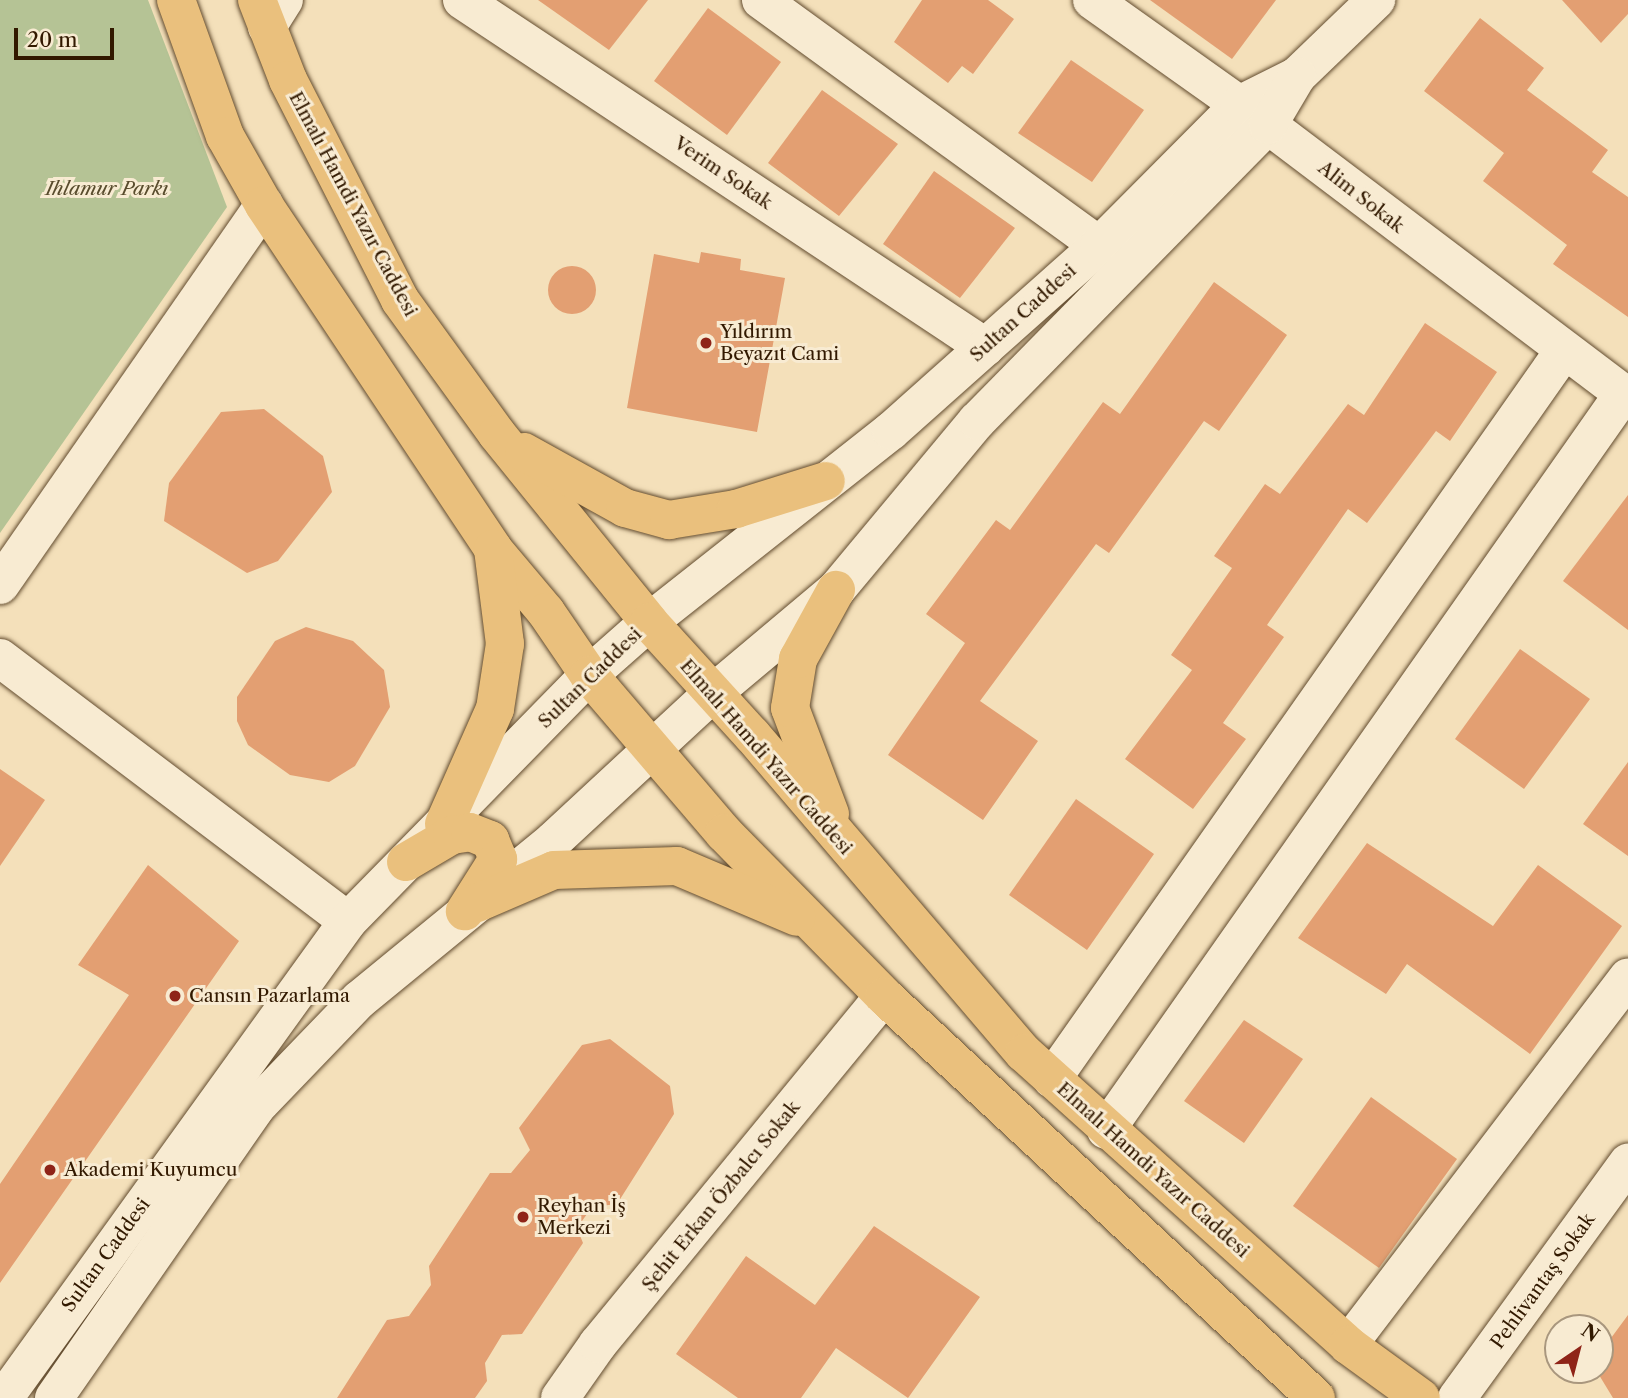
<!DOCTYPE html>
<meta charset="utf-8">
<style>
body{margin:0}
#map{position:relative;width:1628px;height:1398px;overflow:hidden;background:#f4e0ba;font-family:"Libre Caslon Text",serif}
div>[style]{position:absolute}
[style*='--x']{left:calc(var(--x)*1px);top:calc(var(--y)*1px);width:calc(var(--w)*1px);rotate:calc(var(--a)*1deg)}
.green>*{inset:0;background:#b5c395}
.building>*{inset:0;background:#e39f72}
.round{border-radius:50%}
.roads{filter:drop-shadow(0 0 2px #624b2e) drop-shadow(0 0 2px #624b2e)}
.minor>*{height:38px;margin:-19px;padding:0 19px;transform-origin:19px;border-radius:19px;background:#f8ebd2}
.major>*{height:38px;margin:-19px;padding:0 19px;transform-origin:19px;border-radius:19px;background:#eac07d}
.dots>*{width:19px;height:19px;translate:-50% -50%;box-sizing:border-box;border:4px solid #f8ebd2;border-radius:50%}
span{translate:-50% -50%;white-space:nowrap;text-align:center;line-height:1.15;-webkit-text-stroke:6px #f8ebd2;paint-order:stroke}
.street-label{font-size:19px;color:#321900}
.park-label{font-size:19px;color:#594c2d;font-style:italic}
.poi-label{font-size:19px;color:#321900}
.left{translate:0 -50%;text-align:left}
.north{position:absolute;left:1544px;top:1314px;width:70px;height:70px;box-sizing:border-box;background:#f8ebd2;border:2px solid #a9977e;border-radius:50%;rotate:35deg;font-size:19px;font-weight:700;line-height:28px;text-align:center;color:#321900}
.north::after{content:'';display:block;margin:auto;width:24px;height:32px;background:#8f2418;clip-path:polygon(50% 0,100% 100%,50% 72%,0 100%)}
.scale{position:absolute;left:14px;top:28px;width:100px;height:32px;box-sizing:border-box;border:4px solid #321900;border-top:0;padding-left:9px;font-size:21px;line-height:24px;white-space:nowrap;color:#321900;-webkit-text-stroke:5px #f8ebd2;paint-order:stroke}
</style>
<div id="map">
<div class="green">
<div style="clip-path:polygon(0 0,148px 0,227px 207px,0 533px)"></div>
</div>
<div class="building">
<div style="clip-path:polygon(538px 0,648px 0,609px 50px)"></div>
<div style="clip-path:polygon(922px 0,988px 0,1014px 19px,973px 74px,962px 66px,948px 83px,894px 42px)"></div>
<div style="clip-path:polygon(1150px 0,1276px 0,1232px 59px)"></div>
<div style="clip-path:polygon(1562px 0,1628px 0,1628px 14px,1601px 43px)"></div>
<div style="clip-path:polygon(708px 8px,781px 62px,727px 135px,654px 81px)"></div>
<div style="clip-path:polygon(1480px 18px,1544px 68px,1527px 90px,1608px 150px,1592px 172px,1628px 197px,1628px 317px,1553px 264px,1567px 245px,1483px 181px,1504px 153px,1424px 91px)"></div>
<div style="clip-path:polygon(1071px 60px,1144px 110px,1092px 182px,1018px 133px)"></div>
<div style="clip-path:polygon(822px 90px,898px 144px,839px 216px,768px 163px)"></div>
<div style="clip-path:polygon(934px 171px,1015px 228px,960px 298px,883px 244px)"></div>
<div style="clip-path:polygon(701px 252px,741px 259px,740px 270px,785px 278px,757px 432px,627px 408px,654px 254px,699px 263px)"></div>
<div class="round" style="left:548px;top:266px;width:48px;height:48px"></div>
<div style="clip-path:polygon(1214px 282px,1287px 335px,1219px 431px,1204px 421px,1109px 553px,1096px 544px,980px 701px,1038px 741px,983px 820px,888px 755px,965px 643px,926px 614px,996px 520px,1010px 530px,1103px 402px,1120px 414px)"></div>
<div style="clip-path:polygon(1425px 323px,1497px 372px,1450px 441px,1436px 431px,1367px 523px,1348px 509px,1267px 625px,1284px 637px,1223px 723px,1246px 739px,1193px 809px,1125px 759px,1192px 670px,1171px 655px,1232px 568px,1214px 556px,1265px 484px,1280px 494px,1348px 404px,1364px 415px)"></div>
<div style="clip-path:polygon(264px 409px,323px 456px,332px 492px,278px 561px,247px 573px,164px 521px,169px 483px,221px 412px)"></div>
<div style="clip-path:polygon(1628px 495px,1628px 630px,1563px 581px)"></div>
<div style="clip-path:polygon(306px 627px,353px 641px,384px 670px,390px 707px,355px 766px,329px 782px,290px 775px,248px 745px,237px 721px,237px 697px,275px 641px)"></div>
<div style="clip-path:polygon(1520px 649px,1590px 699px,1524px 789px,1455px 739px)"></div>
<div style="clip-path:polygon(1628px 762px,1628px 856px,1583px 824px)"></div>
<div style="clip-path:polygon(0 769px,45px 800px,0 866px)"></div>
<div style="clip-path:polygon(1076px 799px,1154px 854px,1087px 950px,1009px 895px)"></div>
<div style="clip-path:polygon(1367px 843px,1493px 926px,1538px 865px,1622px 926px,1530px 1054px,1407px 964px,1386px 994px,1298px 938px)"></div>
<div style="clip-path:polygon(148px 865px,239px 941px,0 1283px,0 1184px,129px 995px,78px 965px)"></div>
<div style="clip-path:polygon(1244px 1020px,1303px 1059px,1244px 1143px,1184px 1101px)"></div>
<div style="clip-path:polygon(610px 1039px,670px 1086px,674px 1114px,617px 1204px,592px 1207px,577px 1228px,583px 1243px,522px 1334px,502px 1335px,485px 1363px,487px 1381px,475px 1398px,337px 1398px,387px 1320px,409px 1316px,431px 1285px,429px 1266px,490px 1173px,511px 1173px,530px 1150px,519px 1128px,582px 1045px)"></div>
<div style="clip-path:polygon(1371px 1097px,1457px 1159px,1379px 1268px,1293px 1206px)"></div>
<div style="clip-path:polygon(874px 1226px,980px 1297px,908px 1398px,836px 1348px,801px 1398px,738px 1398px,676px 1354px,746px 1256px,815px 1305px)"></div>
<div style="clip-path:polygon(1628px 1315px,1628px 1398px,1613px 1398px,1596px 1370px,1600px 1370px,1600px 1353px)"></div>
</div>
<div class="roads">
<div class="minor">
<div style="--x:462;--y:0;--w:628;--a:33.56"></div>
<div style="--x:761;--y:0;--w:418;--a:36"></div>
<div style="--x:1092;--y:0;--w:216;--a:35.4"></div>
<div style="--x:1268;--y:125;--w:451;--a:37.1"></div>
<div style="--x:267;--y:27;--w:32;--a:-58"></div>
<div style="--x:0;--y:585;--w:463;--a:-55.2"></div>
<div style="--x:0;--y:658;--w:436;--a:37.1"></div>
<div style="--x:1052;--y:1079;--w:889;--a:-54.9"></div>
<div style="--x:1106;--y:1130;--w:899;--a:-54.91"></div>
<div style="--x:1348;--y:1345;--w:462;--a:-52.7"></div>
<div style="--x:4;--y:1398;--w:588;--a:-54.2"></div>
<div style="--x:348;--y:921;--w:344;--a:-45.6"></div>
<div style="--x:589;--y:675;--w:80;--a:-41.5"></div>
<div style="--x:649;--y:622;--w:308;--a:-38.3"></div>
<div style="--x:891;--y:431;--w:278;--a:-41.7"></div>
<div style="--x:1099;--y:246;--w:199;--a:-45.2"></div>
<div style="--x:1239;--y:105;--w:65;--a:-26.6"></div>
<div style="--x:1297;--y:76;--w:110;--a:-43.9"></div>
<div style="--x:54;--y:1398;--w:354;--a:-55.2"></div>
<div style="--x:256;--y:1107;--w:149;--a:-46.1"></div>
<div style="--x:359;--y:1000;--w:251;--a:-39.3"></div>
<div style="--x:553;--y:841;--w:217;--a:-42.8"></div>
<div style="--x:712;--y:694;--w:162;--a:-40"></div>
<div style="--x:836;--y:590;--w:220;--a:-50.2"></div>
<div style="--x:977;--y:421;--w:415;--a:-45.5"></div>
<div style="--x:1268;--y:125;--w:57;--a:-59.4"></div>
<div style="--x:560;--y:1398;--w:66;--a:-54.9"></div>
<div style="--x:598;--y:1344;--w:450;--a:-50.6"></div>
<div style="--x:1457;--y:1398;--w:291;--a:-54"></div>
</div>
<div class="major">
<div style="--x:176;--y:0;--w:145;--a:70.2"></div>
<div style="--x:225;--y:136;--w:79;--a:60.5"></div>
<div style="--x:264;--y:205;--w:413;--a:56.3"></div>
<div style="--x:493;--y:549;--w:82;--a:49.9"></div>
<div style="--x:546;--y:612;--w:76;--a:55.7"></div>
<div style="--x:589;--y:675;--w:208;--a:49.5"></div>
<div style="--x:724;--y:833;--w:228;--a:45.5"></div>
<div style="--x:884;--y:996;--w:590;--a:42.94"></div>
<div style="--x:257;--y:0;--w:86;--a:68.8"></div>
<div style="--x:288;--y:80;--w:247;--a:63"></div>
<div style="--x:400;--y:300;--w:165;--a:54.1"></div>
<div style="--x:497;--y:434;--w:242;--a:51"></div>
<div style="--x:649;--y:622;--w:153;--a:47.7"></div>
<div style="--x:752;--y:735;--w:418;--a:49.5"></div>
<div style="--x:1024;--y:1053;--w:436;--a:42"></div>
<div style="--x:1348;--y:1345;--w:90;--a:36"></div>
<div style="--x:524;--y:452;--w:115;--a:29"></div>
<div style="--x:625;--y:508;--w:46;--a:15.3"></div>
<div style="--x:669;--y:520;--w:68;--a:-9.3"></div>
<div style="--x:736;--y:509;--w:94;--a:-17.3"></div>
<div style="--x:830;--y:814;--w:113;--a:-110.7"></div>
<div style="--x:790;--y:708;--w:50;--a:-80.7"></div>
<div style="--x:798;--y:659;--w:79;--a:-61.2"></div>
<div style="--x:444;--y:824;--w:126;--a:-66.1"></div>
<div style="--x:495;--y:709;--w:66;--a:-81.3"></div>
<div style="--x:505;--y:644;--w:96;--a:-97.2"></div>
<div style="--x:406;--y:862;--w:53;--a:-30.4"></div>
<div style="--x:452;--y:835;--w:18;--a:-9"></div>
<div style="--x:470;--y:832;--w:22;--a:22"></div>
<div style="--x:490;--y:840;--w:21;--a:67"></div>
<div style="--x:498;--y:859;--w:62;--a:122.4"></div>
<div style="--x:477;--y:903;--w:84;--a:-23.2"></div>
<div style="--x:554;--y:870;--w:123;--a:-1.9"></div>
<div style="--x:677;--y:866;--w:130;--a:23"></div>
</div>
</div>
<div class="dots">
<div style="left:706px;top:343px;background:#8f2418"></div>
<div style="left:175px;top:996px;background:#8f2418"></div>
<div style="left:50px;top:1170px;background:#8f2418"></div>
<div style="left:523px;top:1217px;background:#8f2418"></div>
</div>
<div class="street-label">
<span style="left:723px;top:173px;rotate:34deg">Verim Sokak</span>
<span style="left:1361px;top:197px;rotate:38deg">Alim Sokak</span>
<span style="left:353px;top:204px;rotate:62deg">Elmalı Hamdi Yazır Caddesi</span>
<span style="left:1023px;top:313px;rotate:-42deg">Sultan Caddesi</span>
<span style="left:590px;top:678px;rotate:-44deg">Sultan Caddesi</span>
<span style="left:766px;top:757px;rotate:49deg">Elmalı Hamdi Yazır Caddesi</span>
<span style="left:1153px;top:1170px;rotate:42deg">Elmalı Hamdi Yazır Caddesi</span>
<span style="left:721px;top:1196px;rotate:-51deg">Şehit Erkan Özbalcı Sokak</span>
<span style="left:106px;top:1255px;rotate:-54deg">Sultan Caddesi</span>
<span style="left:1543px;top:1281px;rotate:-54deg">Pehlivantaş Sokak</span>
</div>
<div class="park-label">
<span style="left:107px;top:189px">Ihlamur Parkı</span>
</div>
<div class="poi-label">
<span class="left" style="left:720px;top:343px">Yıldırım<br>Beyazıt Cami</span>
<span class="left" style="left:189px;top:996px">Cansın Pazarlama</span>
<span class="left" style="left:64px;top:1170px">Akademi Kuyumcu</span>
<span class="left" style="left:537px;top:1217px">Reyhan İş<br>Merkezi</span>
</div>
<div class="north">N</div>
<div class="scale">20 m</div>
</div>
